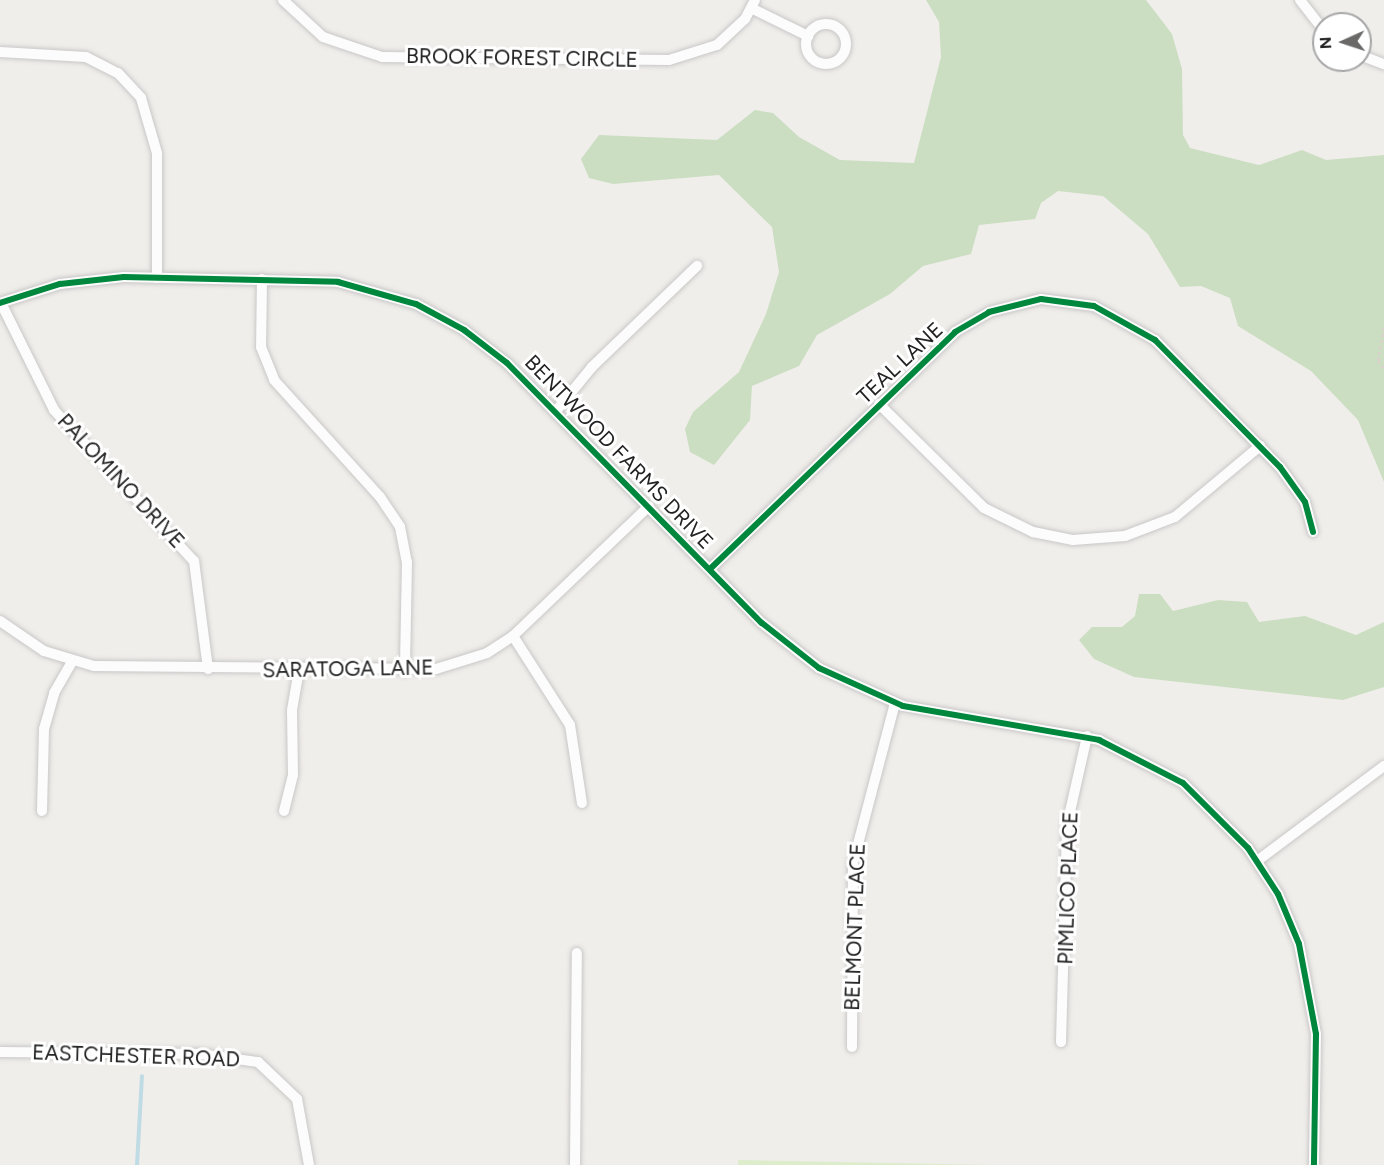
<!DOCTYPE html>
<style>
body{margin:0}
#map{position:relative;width:1384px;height:1165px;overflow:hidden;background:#f0eeeb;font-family:Figtree,sans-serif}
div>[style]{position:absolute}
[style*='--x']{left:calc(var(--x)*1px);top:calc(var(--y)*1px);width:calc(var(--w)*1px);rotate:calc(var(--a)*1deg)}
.grass>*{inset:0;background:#ddeccb}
.forest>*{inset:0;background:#cbdec1}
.stream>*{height:4px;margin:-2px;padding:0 2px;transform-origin:2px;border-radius:2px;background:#bfdbe3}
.path>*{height:2px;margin-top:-1px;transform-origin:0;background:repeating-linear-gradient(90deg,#dccecd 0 3px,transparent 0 6px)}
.roads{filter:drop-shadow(0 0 2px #c9c8c7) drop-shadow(0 0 2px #c9c8c7)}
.minor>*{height:10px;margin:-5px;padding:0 5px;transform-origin:5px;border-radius:5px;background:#fdfcfc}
.minor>.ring{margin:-5px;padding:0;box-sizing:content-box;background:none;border:10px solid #fdfcfc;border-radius:50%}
.cycleway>*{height:6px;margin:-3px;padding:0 3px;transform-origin:3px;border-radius:3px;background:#00873e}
span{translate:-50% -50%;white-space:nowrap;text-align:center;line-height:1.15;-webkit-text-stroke:6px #fff;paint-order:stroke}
.street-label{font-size:21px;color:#222}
.north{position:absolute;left:1312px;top:12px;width:60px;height:60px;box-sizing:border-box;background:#fff;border:2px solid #a7a7a7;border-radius:50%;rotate:267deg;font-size:16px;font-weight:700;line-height:24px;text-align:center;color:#222}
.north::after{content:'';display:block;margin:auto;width:21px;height:27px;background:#6a6968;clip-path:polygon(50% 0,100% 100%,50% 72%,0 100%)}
</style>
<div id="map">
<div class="grass">
<div style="clip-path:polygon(738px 1160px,995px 1165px,738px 1165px)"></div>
</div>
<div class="forest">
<div style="clip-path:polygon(926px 0,1146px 0,1172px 34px,1182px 69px,1183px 135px,1190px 148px,1259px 165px,1302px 150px,1326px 160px,1384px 155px,1384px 482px,1358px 420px,1311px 371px,1238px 326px,1230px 298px,1201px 286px,1180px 287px,1148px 234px,1103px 196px,1058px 191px,1041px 203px,1035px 219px,979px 225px,971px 254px,923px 266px,890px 294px,817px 335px,799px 366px,752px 386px,750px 420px,714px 465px,690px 452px,685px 429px,693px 412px,739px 372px,766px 314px,779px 272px,772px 227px,719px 175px,613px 184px,589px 178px,581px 159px,599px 135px,717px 140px,755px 110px,773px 113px,799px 137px,840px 160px,914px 163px,941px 57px,939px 22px)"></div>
<div style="clip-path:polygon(1139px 594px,1160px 594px,1173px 611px,1218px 600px,1247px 602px,1259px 622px,1305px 616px,1356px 635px,1384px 622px,1384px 687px,1343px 700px,1134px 677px,1094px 659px,1079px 640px,1092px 627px,1122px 627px,1135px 616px)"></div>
</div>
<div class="stream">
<div style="--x:137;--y:1165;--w:89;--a:-86.8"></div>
</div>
<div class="path">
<div style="--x:1384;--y:328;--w:34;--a:100"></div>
<div style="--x:1378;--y:361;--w:10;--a:53"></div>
</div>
<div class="roads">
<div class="minor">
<div style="--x:283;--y:0;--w:54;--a:42.8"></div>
<div style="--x:323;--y:37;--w:62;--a:18.7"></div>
<div style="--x:382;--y:57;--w:287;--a:0.6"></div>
<div style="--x:669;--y:60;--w:50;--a:-17.4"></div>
<div style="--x:717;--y:45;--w:38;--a:-43"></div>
<div style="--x:745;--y:19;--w:21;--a:-62"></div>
<div style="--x:1300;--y:0;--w:39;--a:52"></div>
<div style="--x:751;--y:8;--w:64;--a:26.2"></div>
<div class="ring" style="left:806px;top:24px;width:30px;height:30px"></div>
<div style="--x:0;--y:52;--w:86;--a:3.3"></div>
<div style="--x:86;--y:57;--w:36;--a:27"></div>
<div style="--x:118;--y:73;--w:34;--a:47"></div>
<div style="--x:141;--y:98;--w:57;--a:73.8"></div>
<div style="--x:157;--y:153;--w:125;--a:90"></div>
<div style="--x:1360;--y:55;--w:26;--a:21"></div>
<div style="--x:262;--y:279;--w:68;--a:90.8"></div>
<div style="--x:261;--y:347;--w:35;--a:68"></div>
<div style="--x:274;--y:380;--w:158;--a:47.8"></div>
<div style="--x:380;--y:497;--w:36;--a:56"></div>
<div style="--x:400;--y:527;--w:36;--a:79"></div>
<div style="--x:407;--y:562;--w:109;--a:91.1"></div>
<div style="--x:0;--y:303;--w:63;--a:-17.6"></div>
<div style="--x:60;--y:284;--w:64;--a:-6.2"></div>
<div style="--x:124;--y:277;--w:214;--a:1.3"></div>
<div style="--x:338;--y:282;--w:81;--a:15.8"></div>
<div style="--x:416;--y:304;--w:55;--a:28.4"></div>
<div style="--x:464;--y:330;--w:54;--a:37.5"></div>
<div style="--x:507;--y:363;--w:364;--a:45.6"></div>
<div style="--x:762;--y:623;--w:73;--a:38.3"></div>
<div style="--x:819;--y:668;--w:92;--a:24.3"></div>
<div style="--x:903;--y:706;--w:199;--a:9.8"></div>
<div style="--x:1099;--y:740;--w:94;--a:27.1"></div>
<div style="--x:1183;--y:783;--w:92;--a:45"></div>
<div style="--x:1248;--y:848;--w:55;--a:56.9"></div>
<div style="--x:1278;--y:894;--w:54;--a:67.2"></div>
<div style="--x:1299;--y:944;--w:92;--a:79.3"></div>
<div style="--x:1316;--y:1034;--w:131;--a:90.9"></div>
<div style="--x:1;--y:303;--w:119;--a:63.6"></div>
<div style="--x:54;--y:410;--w:206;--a:47.2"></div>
<div style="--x:194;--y:561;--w:109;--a:82.6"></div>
<div style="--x:879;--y:404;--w:148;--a:44.7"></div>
<div style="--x:984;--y:508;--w:55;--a:26.1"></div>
<div style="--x:1033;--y:532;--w:41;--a:11.3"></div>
<div style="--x:1073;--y:540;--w:52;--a:-4.4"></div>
<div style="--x:1125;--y:536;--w:53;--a:-20.8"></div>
<div style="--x:1175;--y:517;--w:111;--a:-39.9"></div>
<div style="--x:556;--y:411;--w:57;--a:-50.7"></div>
<div style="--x:592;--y:367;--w:146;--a:-43.9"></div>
<div style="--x:710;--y:569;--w:341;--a:-44"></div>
<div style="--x:955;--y:332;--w:39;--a:-30"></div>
<div style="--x:989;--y:312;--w:54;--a:-14"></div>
<div style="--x:1041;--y:299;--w:53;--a:7.5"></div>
<div style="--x:1094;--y:306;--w:70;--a:29.1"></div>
<div style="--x:1155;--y:340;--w:178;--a:45.5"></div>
<div style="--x:1280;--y:467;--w:43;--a:54.5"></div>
<div style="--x:1305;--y:502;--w:31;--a:75"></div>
<div style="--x:0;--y:621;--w:53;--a:34.3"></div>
<div style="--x:44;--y:651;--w:52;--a:16.7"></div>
<div style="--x:94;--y:666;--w:342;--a:0.5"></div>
<div style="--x:436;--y:669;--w:53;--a:-17.4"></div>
<div style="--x:487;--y:653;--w:31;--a:-33"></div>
<div style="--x:513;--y:636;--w:188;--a:-43.7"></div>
<div style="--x:513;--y:636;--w:106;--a:57.4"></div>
<div style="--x:570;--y:725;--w:79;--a:81.3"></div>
<div style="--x:42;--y:811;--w:82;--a:-88.6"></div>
<div style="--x:44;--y:729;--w:37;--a:-74"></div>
<div style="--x:54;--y:693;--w:36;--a:-60"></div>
<div style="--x:284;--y:811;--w:37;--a:-76"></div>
<div style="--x:293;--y:775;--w:65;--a:-90.9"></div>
<div style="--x:292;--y:710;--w:41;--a:-80.1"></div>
<div style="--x:1257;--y:861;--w:159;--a:-36.8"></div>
<div style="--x:1061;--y:1042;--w:217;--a:-88.4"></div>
<div style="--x:1067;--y:825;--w:91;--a:-77.3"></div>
<div style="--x:852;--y:1047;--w:184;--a:-89.7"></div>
<div style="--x:853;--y:863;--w:165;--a:-75.3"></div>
<div style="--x:0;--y:1052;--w:200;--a:0.6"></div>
<div style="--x:200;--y:1054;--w:59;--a:7.9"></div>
<div style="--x:258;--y:1062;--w:54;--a:43.5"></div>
<div style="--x:297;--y:1099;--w:67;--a:79.7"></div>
<div style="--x:575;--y:1165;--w:212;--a:-89.5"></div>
</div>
</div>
<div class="cycleway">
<div style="--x:0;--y:303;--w:63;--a:-17.6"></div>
<div style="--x:60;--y:284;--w:64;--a:-6.2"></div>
<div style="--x:124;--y:277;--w:214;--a:1.3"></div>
<div style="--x:338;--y:282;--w:81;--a:15.8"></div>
<div style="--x:416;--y:304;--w:55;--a:28.4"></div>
<div style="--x:464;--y:330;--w:54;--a:37.5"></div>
<div style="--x:507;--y:363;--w:364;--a:45.6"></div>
<div style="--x:762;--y:623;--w:73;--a:38.3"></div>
<div style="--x:819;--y:668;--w:92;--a:24.3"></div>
<div style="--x:903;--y:706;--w:199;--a:9.8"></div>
<div style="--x:1099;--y:740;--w:94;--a:27.1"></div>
<div style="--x:1183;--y:783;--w:92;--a:45"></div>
<div style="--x:1248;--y:848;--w:55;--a:56.9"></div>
<div style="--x:1278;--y:894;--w:54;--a:67.2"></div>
<div style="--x:1299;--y:944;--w:92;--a:79.3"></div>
<div style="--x:1316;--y:1034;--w:131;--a:90.9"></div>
<div style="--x:710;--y:569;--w:341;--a:-44"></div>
<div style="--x:955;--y:332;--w:39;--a:-30"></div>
<div style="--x:989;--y:312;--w:54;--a:-14"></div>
<div style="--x:1041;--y:299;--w:53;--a:7.5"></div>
<div style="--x:1094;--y:306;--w:70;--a:29.1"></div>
<div style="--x:1155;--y:340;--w:178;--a:45.5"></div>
<div style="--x:1280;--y:467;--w:43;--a:54.5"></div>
<div style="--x:1305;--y:502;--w:31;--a:75"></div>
</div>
<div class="street-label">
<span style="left:522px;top:58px;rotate:1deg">BROOK FOREST CIRCLE</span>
<span style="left:900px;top:363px;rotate:-43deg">TEAL LANE</span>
<span style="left:619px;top:452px;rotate:46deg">BENTWOOD FARMS DRIVE</span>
<span style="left:121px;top:481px;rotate:47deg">PALOMINO DRIVE</span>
<span style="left:348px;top:669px;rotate:-1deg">SARATOGA LANE</span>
<span style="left:1068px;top:888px;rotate:-88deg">PIMLICO PLACE</span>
<span style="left:855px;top:927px;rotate:-88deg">BELMONT PLACE</span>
<span style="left:136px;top:1056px;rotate:2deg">EASTCHESTER ROAD</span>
</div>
<div class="north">N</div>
</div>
